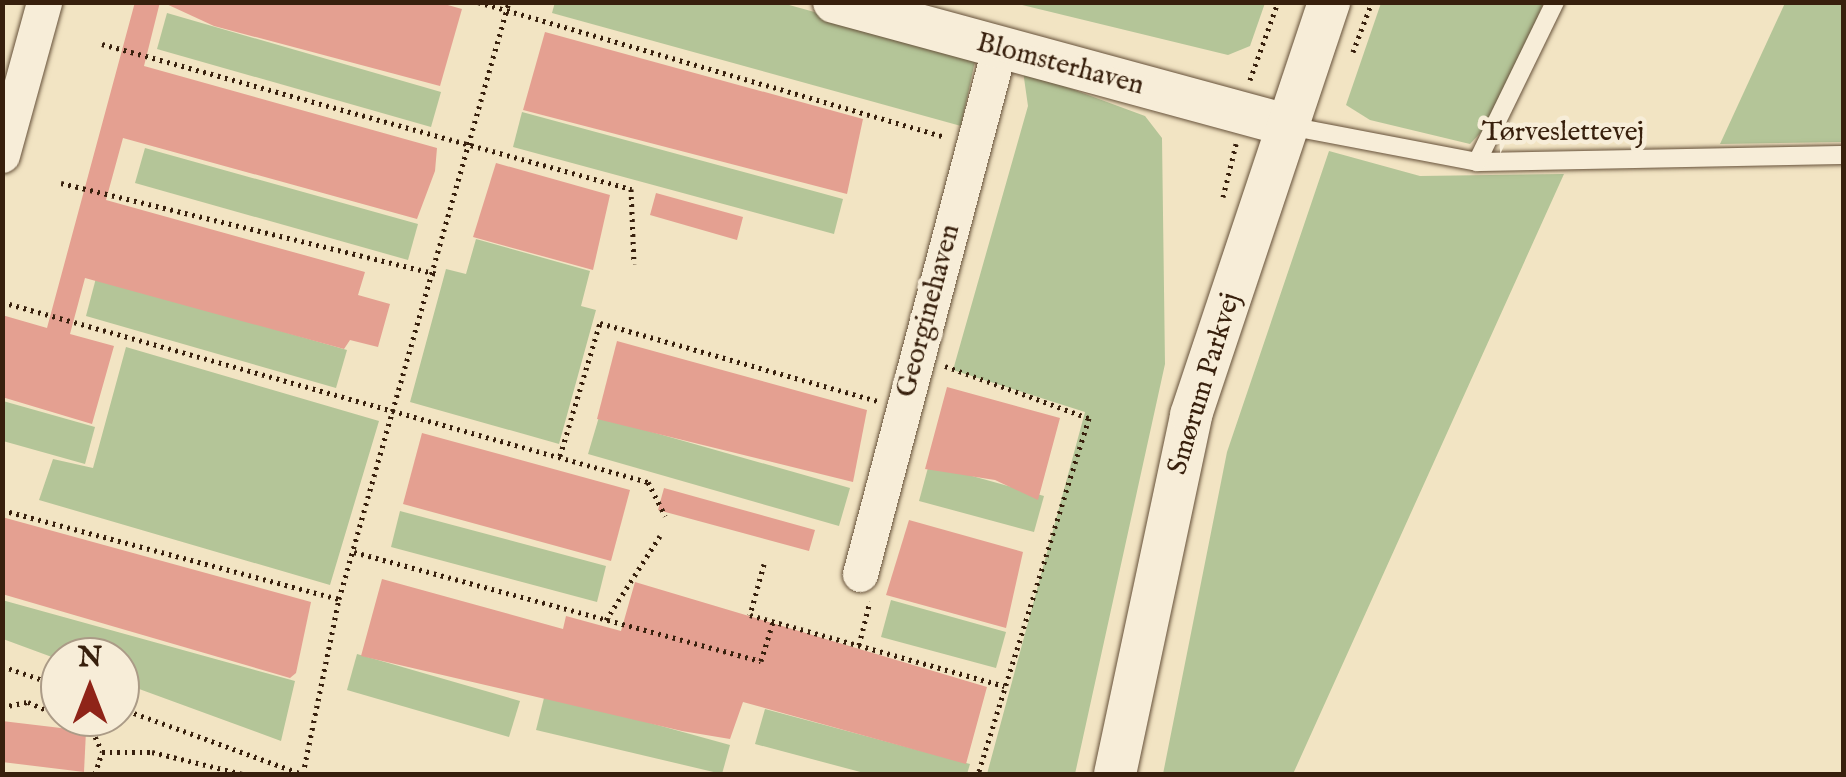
<!DOCTYPE html>
<meta charset="utf-8">
<style>
body{margin:0}
#map{position:relative;width:1846px;height:777px;overflow:hidden;background:#f2e4c3;font-family:"IM FELL English",serif}
div>[style]{position:absolute}
[style*='--x']{left:calc(var(--x)*1px);top:calc(var(--y)*1px);width:calc(var(--w)*1px);rotate:calc(var(--a)*1deg)}
.green>*{inset:0;background:#b4c598}
.building>*{inset:0;background:#e4a091}
.path>*{height:5px;margin-top:-2.5px;transform-origin:0;background:repeating-linear-gradient(90deg,#38200d 0 2.5px,transparent 0 7.5px)}
.roads{filter:drop-shadow(0 0 2px #66513a) drop-shadow(0 0 2px #66513a)}
.service>*{height:18px;margin:-9px;padding:0 9px;transform-origin:9px;border-radius:9px;background:#f7edd8}
.minor>*{height:35px;margin:-17.5px;padding:0 17.5px;transform-origin:17.5px;border-radius:17.5px;background:#f7edd8}
.tertiary>*{height:42px;margin:-21px;padding:0 21px;transform-origin:21px;border-radius:21px;background:#f7edd8}
span{translate:-50% -50%;white-space:nowrap;text-align:center;line-height:1.15;-webkit-text-stroke:9px #f7edd8;paint-order:stroke}
.street-label{font-size:28px;color:#38200d}
.frame{position:absolute;inset:0;border:5px solid #38200d;pointer-events:none}
.north{position:absolute;left:40px;top:637px;width:100px;height:100px;box-sizing:border-box;background:#f7edd8;border:2px solid #ab9b87;border-radius:50%;rotate:0deg;font-size:28px;font-weight:700;line-height:40px;text-align:center;color:#38200d}
.north::after{content:'';display:block;margin:auto;width:35px;height:45px;background:#8f2418;clip-path:polygon(50% 0,100% 100%,50% 72%,0 100%)}
</style>
<div id="map">
<div class="green">
<div style="clip-path:polygon(555px 2px,782px 3px,962px 53px,975px 61px,961px 126px,552px 13px)"></div>
<div style="clip-path:polygon(1014px 3px,1265px 2px,1265px 3px,1250px 46px,1228px 55px)"></div>
<div style="clip-path:polygon(1381px 3px,1543px 3px,1502px 110px,1470px 144px,1370px 120px,1346px 105px)"></div>
<div style="clip-path:polygon(1785px 3px,1843px 3px,1843px 142px,1720px 144px)"></div>
<div style="clip-path:polygon(167px 13px,441px 92px,431px 127px,157px 49px)"></div>
<div style="clip-path:polygon(1023px 71px,1145px 116px,1162px 138px,1165px 364px,1075px 774px,987px 774px,1085px 412px,953px 370px,1028px 106px)"></div>
<div style="clip-path:polygon(522px 112px,843px 199px,834px 234px,513px 147px)"></div>
<div style="clip-path:polygon(145px 148px,418px 224px,408px 260px,135px 183px)"></div>
<div style="clip-path:polygon(1329px 151px,1420px 176px,1564px 174px,1293px 774px,1163px 774px,1227px 452px)"></div>
<div style="clip-path:polygon(476px 239px,590px 271px,581px 306px,596px 310px,559px 444px,410px 402px,446px 269px,466px 274px)"></div>
<div style="clip-path:polygon(96px 278px,347px 350px,336px 388px,86px 316px)"></div>
<div style="clip-path:polygon(126px 347px,379px 421px,330px 585px,39px 500px,53px 459px,93px 468px)"></div>
<div style="clip-path:polygon(3px 401px,95px 427px,85px 464px,3px 441px)"></div>
<div style="clip-path:polygon(599px 417px,850px 488px,839px 526px,588px 454px)"></div>
<div style="clip-path:polygon(929px 464px,1044px 496px,1034px 532px,919px 501px)"></div>
<div style="clip-path:polygon(400px 511px,606px 566px,597px 602px,391px 547px)"></div>
<div style="clip-path:polygon(2px 600px,295px 681px,281px 741px,120px 682px,120px 657px,60px 660px,3px 639px)"></div>
<div style="clip-path:polygon(891px 600px,1006px 632px,996px 668px,881px 637px)"></div>
<div style="clip-path:polygon(357px 654px,520px 701px,509px 737px,347px 690px)"></div>
<div style="clip-path:polygon(545px 694px,730px 745px,722px 774px,536px 730px)"></div>
<div style="clip-path:polygon(765px 709px,970px 764px,967px 774px,868px 774px,755px 744px)"></div>
</div>
<div class="building">
<div style="clip-path:polygon(135px 2px,160px 2px,144px 66px,437px 148px,435px 171px,417px 219px,123px 138px,106px 200px,365px 272px,358px 295px,390px 304px,378px 347px,350px 340px,344px 349px,85px 278px,70px 334px,114px 346px,92px 424px,2px 397px,2px 315px,47px 328px)"></div>
<div style="clip-path:polygon(162px 2px,437px 2px,462px 9px,440px 86px,214px 26px)"></div>
<div style="clip-path:polygon(545px 32px,863px 119px,847px 194px,523px 110px)"></div>
<div style="clip-path:polygon(496px 163px,610px 195px,593px 270px,473px 237px)"></div>
<div style="clip-path:polygon(656px 193px,743px 217px,737px 240px,650px 215px)"></div>
<div style="clip-path:polygon(617px 341px,867px 410px,853px 482px,597px 419px)"></div>
<div style="clip-path:polygon(947px 387px,1060px 418px,1038px 500px,995px 480px,925px 469px)"></div>
<div style="clip-path:polygon(422px 433px,630px 490px,611px 561px,403px 504px)"></div>
<div style="clip-path:polygon(664px 488px,815px 530px,809px 551px,658px 510px)"></div>
<div style="clip-path:polygon(2px 517px,311px 602px,296px 673px,290px 678px,2px 594px)"></div>
<div style="clip-path:polygon(909px 520px,1023px 552px,1006px 628px,886px 595px)"></div>
<div style="clip-path:polygon(382px 579px,563px 629px,566px 616px,621px 631px,635px 582px,987px 687px,966px 764px,743px 702px,730px 739px,682px 731px,361px 656px)"></div>
<div style="clip-path:polygon(2px 721px,86px 731px,84px 772px,2px 762px)"></div>
</div>
<div class="path">
<div style="--x:478;--y:2;--w:487;--a:16.1"></div>
<div style="--x:102;--y:44;--w:549;--a:15.33"></div>
<div style="--x:631;--y:189;--w:75;--a:87.7"></div>
<div style="--x:1353;--y:52;--w:53;--a:-69.2"></div>
<div style="--x:1250;--y:80;--w:83;--a:-70.3"></div>
<div style="--x:61;--y:183;--w:386;--a:13.6"></div>
<div style="--x:1223;--y:197;--w:55;--a:-76.2"></div>
<div style="--x:2;--y:302;--w:671;--a:15.57"></div>
<div style="--x:648;--y:482;--w:38;--a:63"></div>
<div style="--x:945;--y:366;--w:153;--a:19.9"></div>
<div style="--x:1089;--y:418;--w:373;--a:107.3"></div>
<div style="--x:560;--y:456;--w:139;--a:-73.3"></div>
<div style="--x:600;--y:323;--w:288;--a:15.7"></div>
<div style="--x:2;--y:510;--w:348;--a:14.8"></div>
<div style="--x:354;--y:552;--w:421;--a:15"></div>
<div style="--x:761;--y:661;--w:41;--a:-72.9"></div>
<div style="--x:764;--y:564;--w:53;--a:105.4"></div>
<div style="--x:750;--y:615;--w:264;--a:15.6"></div>
<div style="--x:606;--y:620;--w:100;--a:-57.3"></div>
<div style="--x:859;--y:645;--w:45;--a:-76"></div>
<div style="--x:2;--y:666;--w:61;--a:19"></div>
<div style="--x:2;--y:707;--w:26;--a:-11"></div>
<div style="--x:28;--y:702;--w:70;--a:23.6"></div>
<div style="--x:92;--y:730;--w:23;--a:65"></div>
<div style="--x:120;--y:708;--w:194;--a:19.9"></div>
<div style="--x:95;--y:774;--w:23;--a:-72"></div>
<div style="--x:102;--y:752;--w:50;--a:0"></div>
<div style="--x:152;--y:752;--w:94;--a:13.6"></div>
<div style="--x:303;--y:774;--w:179;--a:-78.4"></div>
<div style="--x:339;--y:599;--w:621;--a:-74.11"></div>
</div>
<div class="roads">
<div class="service">
<div style="--x:1289;--y:126;--w:191;--a:10.8"></div>
<div style="--x:1477;--y:162;--w:367;--a:-1.1"></div>
<div style="--x:1477;--y:162;--w:178;--a:-64"></div>
</div>
<div class="minor">
<div style="--x:2;--y:155;--w:159;--a:-74.6"></div>
<div style="--x:860;--y:574;--w:543;--a:-75.17"></div>
</div>
<div class="tertiary">
<div style="--x:834;--y:2;--w:469;--a:15.2"></div>
<div style="--x:1115;--y:774;--w:367;--a:-78"></div>
<div style="--x:1191;--y:415;--w:435;--a:-71.5"></div>
</div>
</div>
<div class="street-label">
<span style="left:1060px;top:65px;rotate:15deg">Blomsterhaven</span>
<span style="left:1563px;top:133px">Tørveslettevej</span>
<span style="left:929px;top:311px;rotate:-75deg">Georginehaven</span>
<span style="left:1205px;top:384px;rotate:-73deg">Smørum Parkvej</span>
</div>
<div class="frame"></div>
<div class="north">N</div>
</div>
